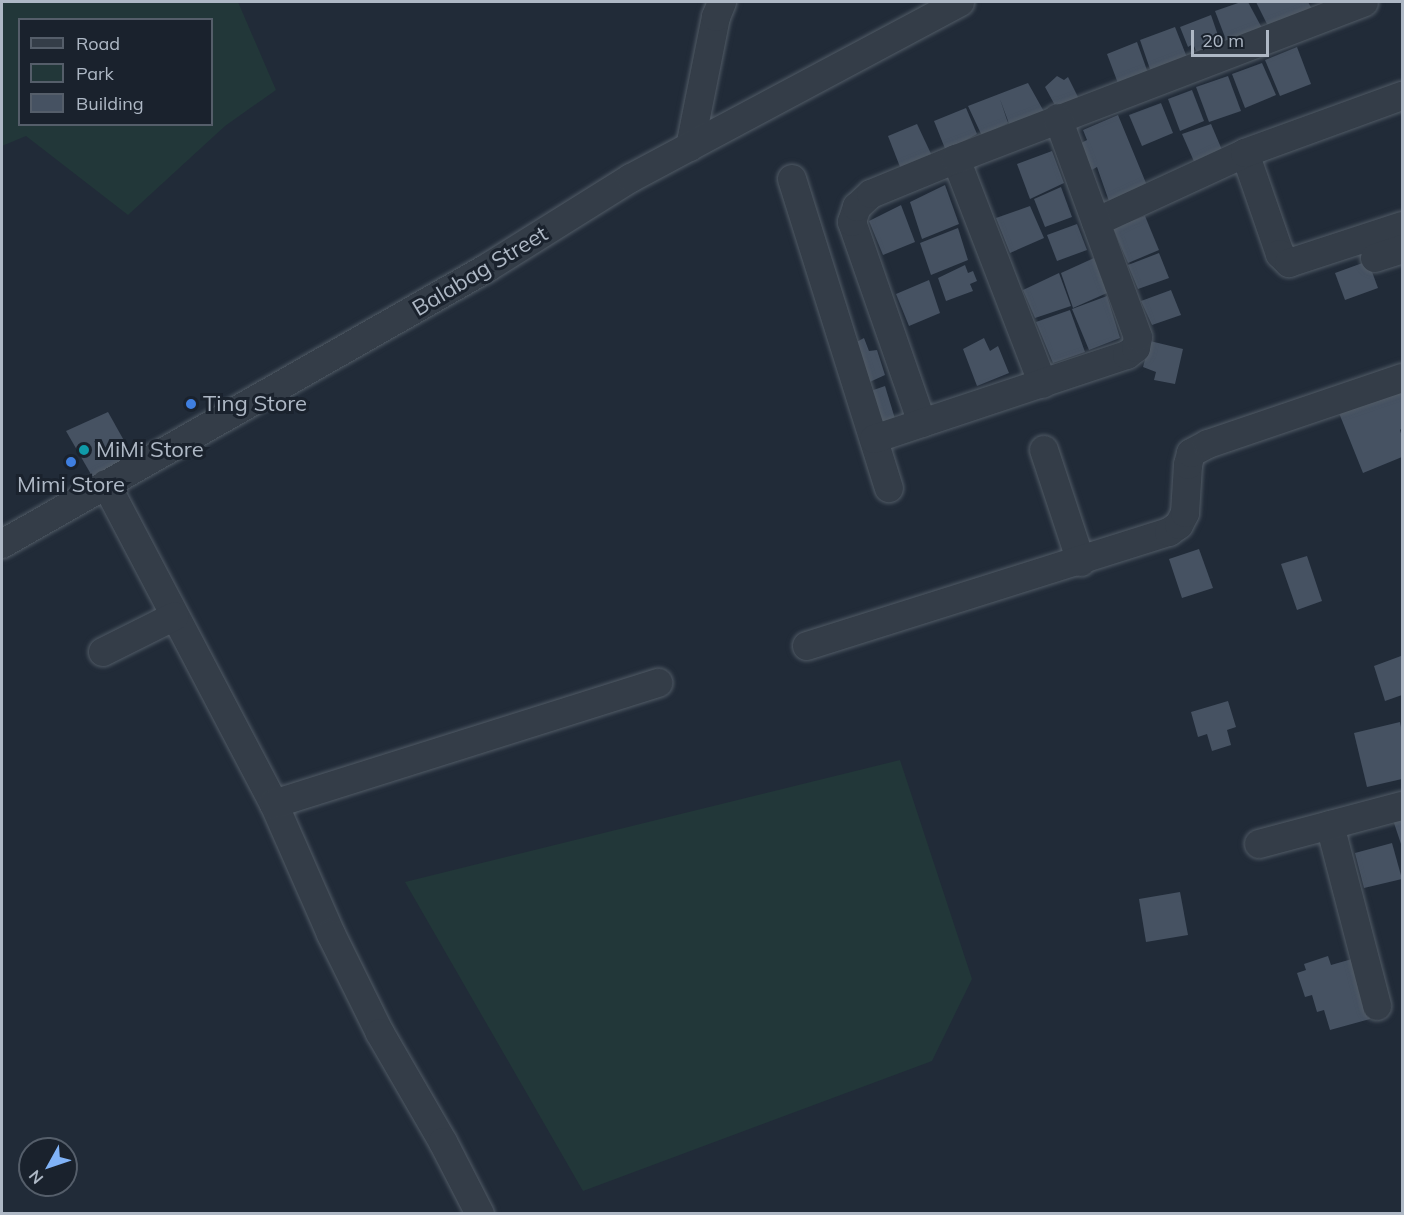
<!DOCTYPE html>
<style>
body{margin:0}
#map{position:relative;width:1404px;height:1215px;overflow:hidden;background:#212b38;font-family:Mulish,sans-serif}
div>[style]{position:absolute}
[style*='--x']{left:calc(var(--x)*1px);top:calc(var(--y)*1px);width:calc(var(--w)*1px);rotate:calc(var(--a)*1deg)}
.green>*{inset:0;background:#223739}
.building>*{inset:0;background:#465262}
.roads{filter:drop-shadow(0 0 2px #515b66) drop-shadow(0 0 2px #515b66)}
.minor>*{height:28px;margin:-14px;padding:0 14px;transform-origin:14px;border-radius:14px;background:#343d48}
.dots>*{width:16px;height:16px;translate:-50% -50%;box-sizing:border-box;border:3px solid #1a222d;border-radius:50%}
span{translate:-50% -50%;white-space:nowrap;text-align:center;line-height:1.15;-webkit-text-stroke:6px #1a222d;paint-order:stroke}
.street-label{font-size:22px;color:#aeb8c5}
.poi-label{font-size:22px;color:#aeb8c5}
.left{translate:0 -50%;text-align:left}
.frame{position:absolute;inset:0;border:3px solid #aeb8c5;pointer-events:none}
.legend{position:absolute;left:18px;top:18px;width:195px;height:108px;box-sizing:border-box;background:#1a222d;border:2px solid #555e6a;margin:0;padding:8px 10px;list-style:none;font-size:18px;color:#aeb8c5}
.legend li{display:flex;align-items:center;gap:12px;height:30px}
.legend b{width:30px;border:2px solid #555e6a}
.north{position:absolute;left:18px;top:1137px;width:60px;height:60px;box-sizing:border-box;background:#1a222d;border:2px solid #555e6a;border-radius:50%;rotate:230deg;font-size:16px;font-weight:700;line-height:24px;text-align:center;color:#aeb8c5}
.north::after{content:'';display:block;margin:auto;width:21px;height:27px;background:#81b3f7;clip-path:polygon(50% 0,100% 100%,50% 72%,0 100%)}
.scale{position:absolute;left:1191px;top:30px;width:78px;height:27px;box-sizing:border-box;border:3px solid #aeb8c5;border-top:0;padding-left:8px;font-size:18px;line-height:21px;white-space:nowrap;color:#aeb8c5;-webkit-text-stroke:4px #1a222d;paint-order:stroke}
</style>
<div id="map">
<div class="green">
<div style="clip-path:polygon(evenodd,2px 2px,238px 2px,276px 90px,225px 126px,128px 215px,26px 136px,2px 146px,2px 2px,20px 20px,212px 20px,212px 124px,20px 124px,20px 20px)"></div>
<div style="clip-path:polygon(900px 760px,972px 979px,932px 1061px,583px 1191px,405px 882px)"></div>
</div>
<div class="building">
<div style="clip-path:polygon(1241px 2px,1248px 2px,1263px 30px,1228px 45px,1215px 11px)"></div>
<div style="clip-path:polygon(1256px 2px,1308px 2px,1313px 11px,1270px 30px)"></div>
<div style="clip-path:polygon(1211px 15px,1222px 47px,1199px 57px,1193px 44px,1188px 47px,1180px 27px)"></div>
<div style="clip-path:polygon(1175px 27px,1188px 60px,1151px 72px,1140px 40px)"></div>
<div style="clip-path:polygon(1137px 42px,1148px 73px,1119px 86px,1107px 54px)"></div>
<div style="clip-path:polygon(1297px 47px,1311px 84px,1280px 96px,1265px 60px)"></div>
<div style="clip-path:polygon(1262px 63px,1276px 95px,1245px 108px,1232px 74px)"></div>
<div style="clip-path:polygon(1057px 76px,1064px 80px,1068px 77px,1079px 99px,1057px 109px,1045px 87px)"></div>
<div style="clip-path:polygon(1228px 76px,1241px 111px,1209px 122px,1196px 87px)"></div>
<div style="clip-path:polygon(1028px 83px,1047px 117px,1012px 132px,1000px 99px,1008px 123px,982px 136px,968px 106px)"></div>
<div style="clip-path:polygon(1192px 90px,1204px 121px,1180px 131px,1168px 99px)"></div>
<div style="clip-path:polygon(1161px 103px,1173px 133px,1142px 146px,1129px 115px)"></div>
<div style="clip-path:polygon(966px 108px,977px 134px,946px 151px,934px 121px)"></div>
<div style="clip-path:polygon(1118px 115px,1148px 188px,1110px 204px,1097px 167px,1090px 171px,1079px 144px,1087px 140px,1083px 130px)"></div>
<div style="clip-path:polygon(917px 124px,933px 158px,902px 172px,888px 136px)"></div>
<div style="clip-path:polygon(1211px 124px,1225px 157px,1196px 166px,1182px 134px)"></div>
<div style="clip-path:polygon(1052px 151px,1064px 183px,1030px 199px,1017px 164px)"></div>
<div style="clip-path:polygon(945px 185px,959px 224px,922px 239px,910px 202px)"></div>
<div style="clip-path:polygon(1061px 187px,1072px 217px,1045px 227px,1034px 199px)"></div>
<div style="clip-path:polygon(901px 205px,915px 242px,883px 255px,869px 221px)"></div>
<div style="clip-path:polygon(1030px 206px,1044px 238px,1010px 253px,996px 218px)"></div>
<div style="clip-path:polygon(1145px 216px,1159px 250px,1128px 263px,1113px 228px)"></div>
<div style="clip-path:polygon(1077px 224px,1087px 250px,1057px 261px,1047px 235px)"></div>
<div style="clip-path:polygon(958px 228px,968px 260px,931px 275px,920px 243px)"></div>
<div style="clip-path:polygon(1159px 253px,1169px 278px,1138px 289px,1128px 265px)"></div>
<div style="clip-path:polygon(1094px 258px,1107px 293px,1073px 308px,1061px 273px)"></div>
<div style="clip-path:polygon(1368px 261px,1378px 288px,1345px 300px,1335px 273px)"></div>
<div style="clip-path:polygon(965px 265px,968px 273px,973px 271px,977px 281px,970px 284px,973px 291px,946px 301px,938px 278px)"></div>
<div style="clip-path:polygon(1059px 273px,1071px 306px,1035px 318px,1023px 290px)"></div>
<div style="clip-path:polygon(929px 280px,940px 313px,909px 326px,896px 294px)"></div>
<div style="clip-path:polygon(1171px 290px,1181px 315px,1152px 325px,1141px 301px)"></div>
<div style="clip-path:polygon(1107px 296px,1120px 338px,1089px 350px,1072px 309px)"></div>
<div style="clip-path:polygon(1070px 310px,1085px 352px,1053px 363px,1036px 322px)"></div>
<div style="clip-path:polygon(864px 338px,869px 351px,877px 350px,885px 375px,861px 386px,847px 347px)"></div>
<div style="clip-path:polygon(984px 338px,990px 351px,998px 346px,1009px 373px,977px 386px,963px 349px)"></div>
<div style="clip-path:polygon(1150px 341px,1183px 349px,1175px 384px,1154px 380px,1156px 372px,1143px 367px)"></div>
<div style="clip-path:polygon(885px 386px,896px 422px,875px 429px,862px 394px)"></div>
<div style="clip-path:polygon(1402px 390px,1402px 428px,1400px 430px,1402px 437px,1402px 457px,1363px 473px,1339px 413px)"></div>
<div style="clip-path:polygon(108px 412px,136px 462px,96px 483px,66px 431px)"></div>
<div style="clip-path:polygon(1199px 549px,1213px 588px,1182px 598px,1169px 559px)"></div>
<div style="clip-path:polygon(1307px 556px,1322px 601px,1297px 610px,1281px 564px)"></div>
<div style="clip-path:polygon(1401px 656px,1402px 695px,1385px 701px,1374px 666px)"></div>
<div style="clip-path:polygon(1228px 701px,1236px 727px,1227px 730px,1231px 745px,1212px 751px,1207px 734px,1198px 737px,1191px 712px)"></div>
<div style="clip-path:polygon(1400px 722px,1402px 733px,1402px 779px,1367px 787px,1354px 733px)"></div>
<div style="clip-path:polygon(1402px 814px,1402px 847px,1392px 817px)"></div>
<div style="clip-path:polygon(1392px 843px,1402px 879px,1364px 888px,1355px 853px)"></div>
<div style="clip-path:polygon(1180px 892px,1188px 935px,1146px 942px,1139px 899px)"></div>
<div style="clip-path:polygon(1328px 956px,1331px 965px,1352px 959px,1370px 1019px,1330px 1030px,1324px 1010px,1317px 1012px,1312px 995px,1305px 997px,1297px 973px,1306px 970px,1304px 964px)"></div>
</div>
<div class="roads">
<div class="minor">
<div style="--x:690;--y:147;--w:133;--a:-78.7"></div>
<div style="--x:716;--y:17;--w:16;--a:-68"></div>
<div style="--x:1245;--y:153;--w:107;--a:70.9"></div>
<div style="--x:1280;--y:254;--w:13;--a:45"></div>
<div style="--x:1289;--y:263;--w:119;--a:-18.1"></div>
<div style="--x:956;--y:159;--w:241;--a:68.9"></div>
<div style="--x:792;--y:179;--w:324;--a:72.6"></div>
<div style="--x:1096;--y:222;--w:164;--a:-24.8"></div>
<div style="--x:1245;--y:153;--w:167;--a:-20"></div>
<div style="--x:1375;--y:258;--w:28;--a:-18"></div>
<div style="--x:922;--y:423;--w:213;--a:-109.2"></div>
<div style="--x:852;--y:222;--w:16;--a:-72"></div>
<div style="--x:857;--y:207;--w:19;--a:-43"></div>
<div style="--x:871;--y:194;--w:92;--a:-22.4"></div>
<div style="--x:956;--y:159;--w:437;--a:-21"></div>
<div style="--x:874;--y:439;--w:267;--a:-18.4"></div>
<div style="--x:1127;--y:355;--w:11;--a:-38"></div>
<div style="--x:1136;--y:348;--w:11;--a:-80"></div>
<div style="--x:1138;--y:337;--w:233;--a:-110.1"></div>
<div style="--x:1044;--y:450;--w:118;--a:71.7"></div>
<div style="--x:106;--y:484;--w:361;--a:62.3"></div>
<div style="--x:274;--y:804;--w:142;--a:66.3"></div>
<div style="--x:331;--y:934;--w:110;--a:63.7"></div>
<div style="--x:380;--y:1033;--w:126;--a:60"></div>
<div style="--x:443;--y:1142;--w:81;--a:62.8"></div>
<div style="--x:2;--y:544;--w:558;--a:-29.64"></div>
<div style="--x:487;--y:268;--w:170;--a:-32"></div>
<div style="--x:631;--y:178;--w:373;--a:-28.1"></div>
<div style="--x:807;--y:646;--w:380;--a:-17.5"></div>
<div style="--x:1169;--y:532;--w:12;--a:-35"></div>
<div style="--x:1179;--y:525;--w:13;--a:-63"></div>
<div style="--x:1185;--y:513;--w:48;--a:-86.4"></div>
<div style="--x:1188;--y:465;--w:12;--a:-76"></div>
<div style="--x:1191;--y:453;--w:19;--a:-28"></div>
<div style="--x:1208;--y:444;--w:205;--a:-18.8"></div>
<div style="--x:103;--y:652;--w:80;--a:-26.6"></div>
<div style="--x:274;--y:804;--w:403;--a:-17.5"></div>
<div style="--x:1330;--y:825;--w:187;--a:75.4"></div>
<div style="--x:1259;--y:844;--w:148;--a:-14.9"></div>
</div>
</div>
<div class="dots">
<div style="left:191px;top:404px;background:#3f7fe0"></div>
<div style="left:84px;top:450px;background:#0f9aa8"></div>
<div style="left:71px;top:462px;background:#3f7fe0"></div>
</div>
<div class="street-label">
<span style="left:480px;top:271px;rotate:-31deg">Balabag Street</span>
</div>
<div class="poi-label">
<span class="left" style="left:203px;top:404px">Ting Store</span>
<span class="left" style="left:96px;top:450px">MiMi Store</span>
<span style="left:71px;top:485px">Mimi Store</span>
</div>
<div class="frame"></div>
<ul class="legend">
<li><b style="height:8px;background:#343d48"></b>Road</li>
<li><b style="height:16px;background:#223739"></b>Park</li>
<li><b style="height:16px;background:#465262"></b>Building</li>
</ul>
<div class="north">N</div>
<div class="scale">20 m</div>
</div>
